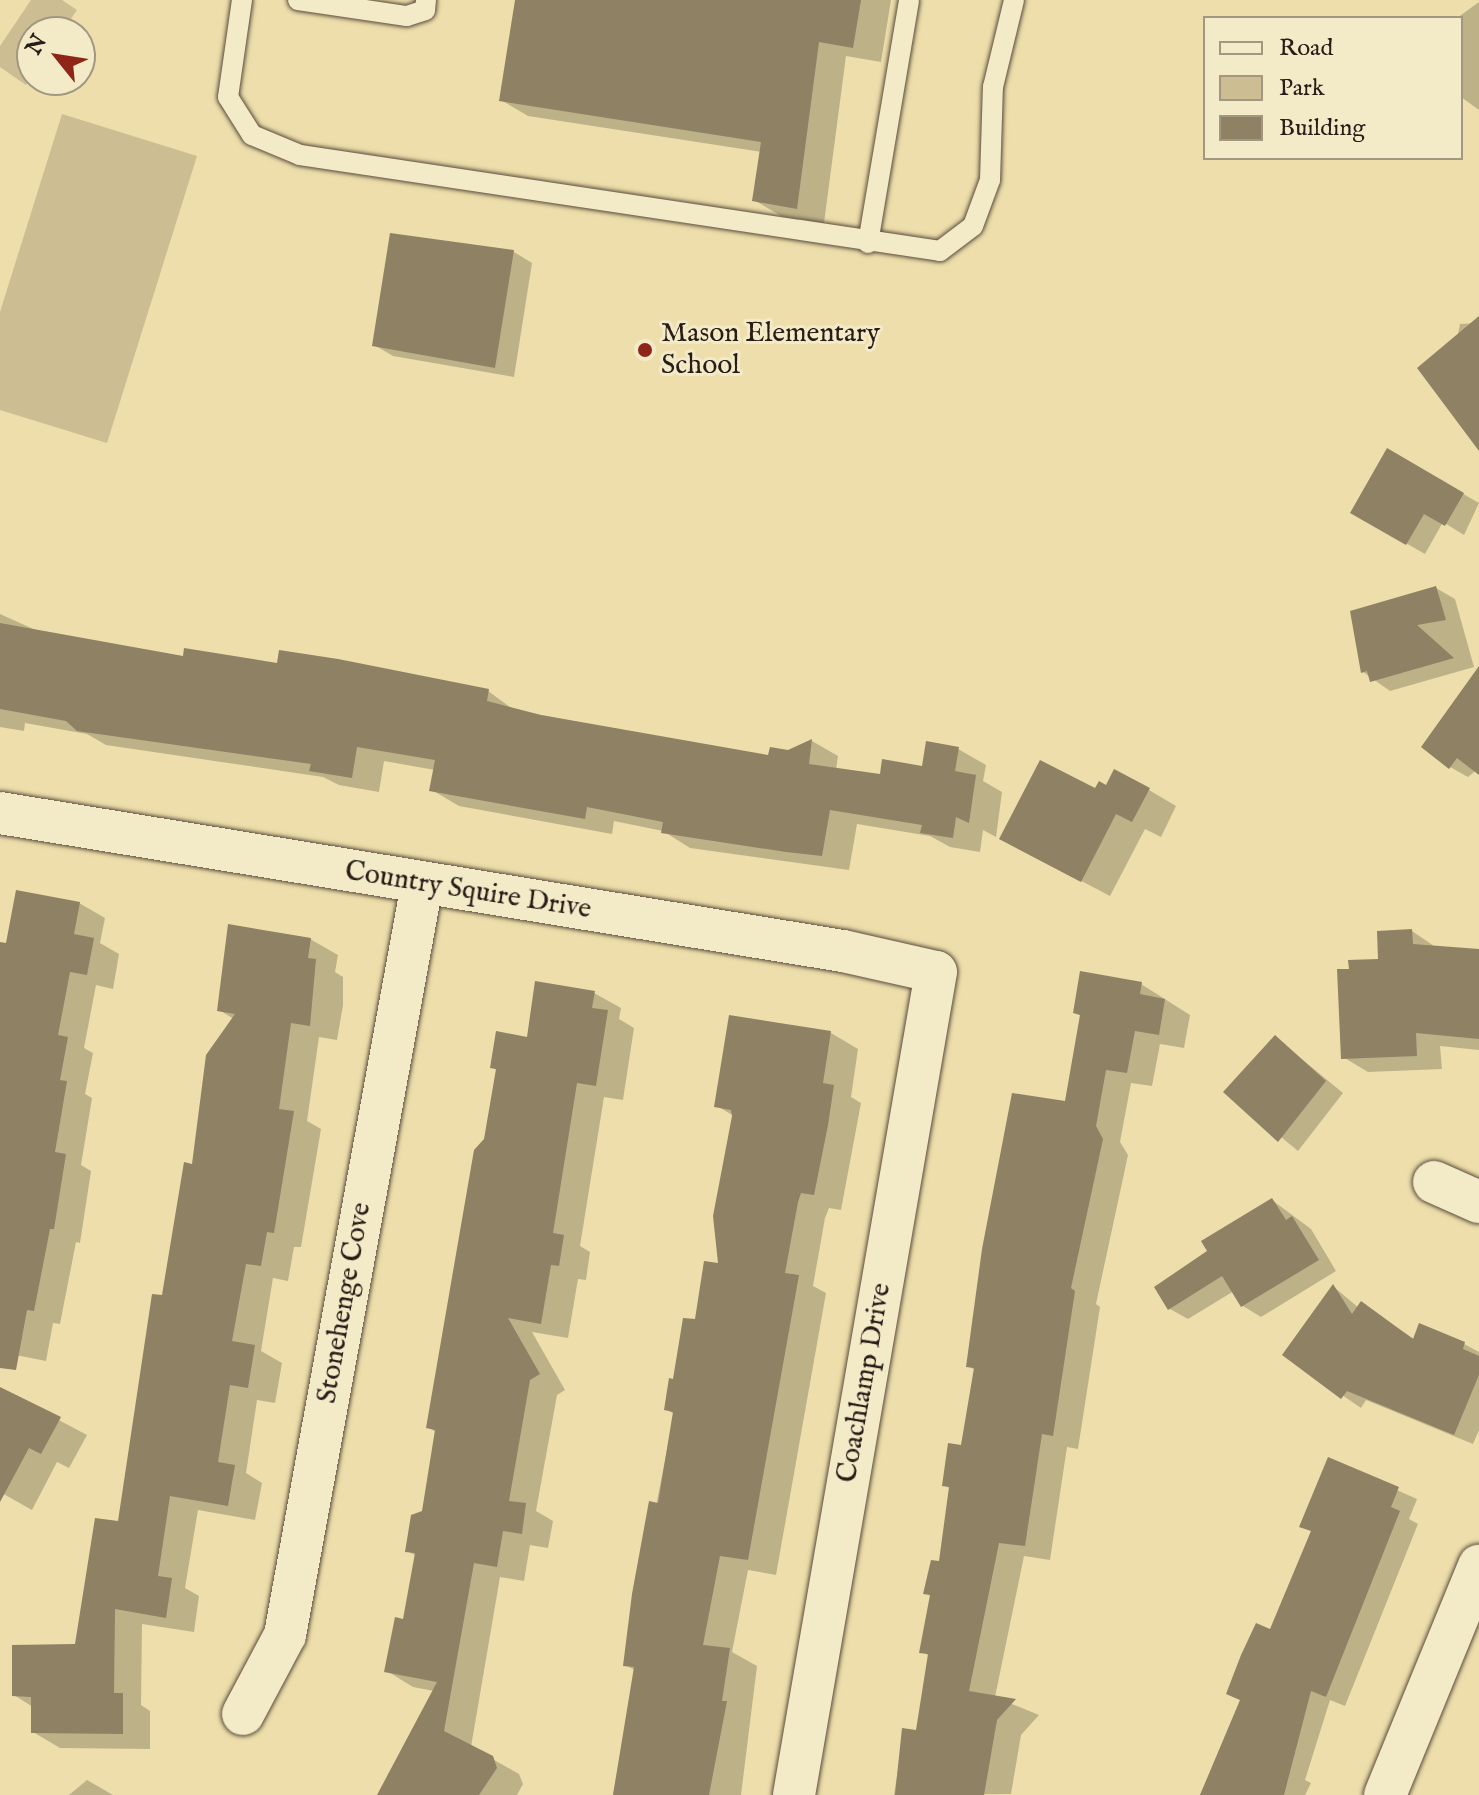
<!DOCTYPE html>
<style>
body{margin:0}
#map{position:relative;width:1479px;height:1795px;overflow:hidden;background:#eddeab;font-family:"IM FELL English",serif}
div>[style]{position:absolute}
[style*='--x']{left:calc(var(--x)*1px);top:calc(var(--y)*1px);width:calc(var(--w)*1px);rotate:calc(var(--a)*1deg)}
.green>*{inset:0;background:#ccbd92}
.shadow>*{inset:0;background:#0003}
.building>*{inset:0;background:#8e8164}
.roads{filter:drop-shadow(0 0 2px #594c3c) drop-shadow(0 0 2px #594c3c)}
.service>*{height:20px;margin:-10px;padding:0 10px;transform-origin:10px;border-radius:10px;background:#f3eac8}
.minor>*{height:42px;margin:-21px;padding:0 21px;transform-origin:21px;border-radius:21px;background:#f3eac8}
.dots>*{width:22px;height:22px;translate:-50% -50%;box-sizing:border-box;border:4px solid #f3eac8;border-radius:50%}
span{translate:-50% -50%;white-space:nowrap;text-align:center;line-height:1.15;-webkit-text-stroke:6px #f3eac8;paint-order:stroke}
.poi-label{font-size:28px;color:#281c17}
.left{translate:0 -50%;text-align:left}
.street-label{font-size:28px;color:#281c17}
.legend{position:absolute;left:1203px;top:16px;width:260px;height:144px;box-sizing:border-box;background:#f3eac8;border:2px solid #a29881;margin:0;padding:10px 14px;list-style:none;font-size:24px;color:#281c17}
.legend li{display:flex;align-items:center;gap:16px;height:40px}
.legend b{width:40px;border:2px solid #a29881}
.north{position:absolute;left:16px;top:16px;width:80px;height:80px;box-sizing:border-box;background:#f3eac8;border:2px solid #a29881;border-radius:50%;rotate:300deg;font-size:22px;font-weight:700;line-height:32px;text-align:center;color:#281c17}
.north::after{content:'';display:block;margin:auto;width:28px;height:36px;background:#8f2418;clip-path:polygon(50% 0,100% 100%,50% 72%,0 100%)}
</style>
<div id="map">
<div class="green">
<div style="clip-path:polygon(31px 0,62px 0,77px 10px,62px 32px,32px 32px,32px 77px,26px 85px,0 67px,0 46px)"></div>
<div style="clip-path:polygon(62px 114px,197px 156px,107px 443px,0 410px,0 312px)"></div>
</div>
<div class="shadow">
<div style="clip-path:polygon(517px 0,891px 0,881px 62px,846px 56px,824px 223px,781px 216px,754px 200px,762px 152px,528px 116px,501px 100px)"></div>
<div style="clip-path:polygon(1479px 2px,1479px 110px,1461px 97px,1461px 18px,1457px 18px)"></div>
<div style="clip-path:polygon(514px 252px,532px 263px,514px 377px,393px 356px,374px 345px)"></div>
<div style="clip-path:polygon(1479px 323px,1479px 444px,1458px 334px,1460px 324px)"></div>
<div style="clip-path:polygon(1388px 451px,1479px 503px,1464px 535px,1443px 522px,1425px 554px,1353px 513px)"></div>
<div style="clip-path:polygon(1436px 588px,1455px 599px,1474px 667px,1390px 691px,1363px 672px)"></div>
<div style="clip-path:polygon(0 614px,40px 632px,184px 658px,488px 691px,514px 710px,770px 758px,812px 741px,838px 756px,836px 770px,881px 777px,924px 768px,958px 749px,986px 765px,983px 781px,1002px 792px,996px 837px,983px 830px,980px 852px,950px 847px,930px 836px,857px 824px,849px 870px,690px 848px,663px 831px,614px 821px,612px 834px,459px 806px,432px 790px,435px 770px,384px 761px,379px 792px,339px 785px,323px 777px,106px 745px,87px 734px,25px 723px,24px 731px,0 727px)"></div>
<div style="clip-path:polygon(1479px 678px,1479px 768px,1468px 777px,1450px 767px)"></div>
<div style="clip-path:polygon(1107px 787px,1149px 790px,1176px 806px,1161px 837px,1145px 829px,1110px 896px,1030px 854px,1095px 791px)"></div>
<div style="clip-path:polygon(79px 903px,105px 918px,100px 943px,119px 954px,113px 989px,96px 985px,84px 1048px,93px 1053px,85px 1094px,92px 1098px,81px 1165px,91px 1171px,80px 1243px,76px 1242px,60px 1324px,53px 1323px,46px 1361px,0 1352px,0 944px,7px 945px)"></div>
<div style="clip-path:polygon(1412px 931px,1437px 948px,1479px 952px,1479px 1050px,1440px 1046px,1442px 1069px,1368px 1072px,1343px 1057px,1351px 971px,1380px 961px)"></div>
<div style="clip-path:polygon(310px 939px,338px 955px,335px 972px,343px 977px,343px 1005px,337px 1040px,319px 1037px,307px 1121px,321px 1129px,301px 1247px,294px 1247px,288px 1281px,273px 1278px,261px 1351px,282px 1363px,275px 1403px,257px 1400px,246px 1473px,262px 1483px,255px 1520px,198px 1510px,185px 1588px,199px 1596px,194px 1632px,142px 1624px,141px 1705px,150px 1711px,150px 1749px,60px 1748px,33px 1732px,33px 1707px,14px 1695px,77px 1646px,119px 1523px,164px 1298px,234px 1019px,219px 1010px)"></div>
<div style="clip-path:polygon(1141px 984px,1190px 1015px,1184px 1048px,1160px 1044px,1152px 1086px,1131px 1083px,1120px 1142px,1128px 1155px,1096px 1304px,1100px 1307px,1078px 1449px,1067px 1447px,1050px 1560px,1024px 1556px,995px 1697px,1039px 1715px,1021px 1735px,1011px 1794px,894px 1795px,904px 1730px,917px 1732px,930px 1656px,922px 1652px,932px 1597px,926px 1593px,940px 1564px,951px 1489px,944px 1485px,963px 1447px,975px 1370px,968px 1366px,1066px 1103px,1081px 1016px,1075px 1012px)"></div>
<div style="clip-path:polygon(594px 993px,621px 1008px,619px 1019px,634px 1028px,623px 1100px,604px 1097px,580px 1246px,590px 1252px,586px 1280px,578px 1279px,568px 1338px,532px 1332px,565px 1390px,557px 1395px,536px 1511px,553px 1521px,548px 1548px,530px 1545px,524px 1581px,500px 1577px,471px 1747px,519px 1774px,523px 1784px,517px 1795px,384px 1795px,434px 1691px,413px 1687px,387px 1671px,405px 1621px,417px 1556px,407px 1551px,424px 1512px,436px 1432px,428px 1427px,486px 1140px,498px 1071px,492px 1067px)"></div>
<div style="clip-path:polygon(831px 1033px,858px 1049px,851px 1097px,861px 1103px,841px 1210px,829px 1208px,825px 1218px,813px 1286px,826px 1293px,776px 1575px,748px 1570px,732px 1652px,757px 1666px,741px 1795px,613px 1795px,635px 1670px,625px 1665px,674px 1414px,666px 1409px,720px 1266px,734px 1116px,717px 1106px)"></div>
<div style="clip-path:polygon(1275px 1037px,1343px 1093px,1298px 1151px,1226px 1092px)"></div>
<div style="clip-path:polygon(1272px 1200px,1311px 1229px,1336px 1271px,1261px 1317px,1243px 1306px,1234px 1291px,1188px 1319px,1170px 1309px,1210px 1251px)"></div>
<div style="clip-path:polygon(1334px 1287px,1359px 1308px,1362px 1304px,1414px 1339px,1464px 1344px,1479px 1352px,1479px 1430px,1473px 1444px,1366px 1400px,1361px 1408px,1284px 1355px)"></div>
<div style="clip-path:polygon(0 1389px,87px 1435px,69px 1468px,57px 1462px,32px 1510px,0 1492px)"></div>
<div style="clip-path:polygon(1329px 1460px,1417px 1499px,1409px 1519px,1418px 1524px,1345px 1706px,1330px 1700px,1305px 1780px,1311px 1783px,1305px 1795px,1200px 1795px,1242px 1701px,1228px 1694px,1271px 1631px,1313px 1532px,1302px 1526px)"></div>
<div style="clip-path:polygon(87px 1780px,113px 1795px,69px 1795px)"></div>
</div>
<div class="building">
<div style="clip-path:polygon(515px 0,861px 0,853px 48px,819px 42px,797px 209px,752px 201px,761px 142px,499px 101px)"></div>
<div style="clip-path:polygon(390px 233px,514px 250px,495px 368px,372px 346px)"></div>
<div style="clip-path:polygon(1479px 316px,1479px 451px,1417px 368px)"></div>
<div style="clip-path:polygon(1387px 448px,1464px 493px,1445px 526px,1424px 514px,1406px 545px,1350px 513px)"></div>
<div style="clip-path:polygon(1436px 586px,1446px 620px,1417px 625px,1454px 658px,1370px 682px,1367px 671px,1361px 673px,1350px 611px)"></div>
<div style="clip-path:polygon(0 623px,183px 656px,184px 648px,277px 663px,279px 650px,338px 659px,489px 689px,487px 701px,541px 715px,768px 755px,770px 747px,788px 750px,812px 739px,809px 764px,880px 774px,882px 759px,922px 766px,926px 741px,959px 747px,955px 771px,976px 775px,969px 823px,956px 817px,953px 838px,920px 833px,922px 825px,830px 810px,822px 856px,786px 852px,661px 833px,663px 822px,587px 807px,585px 819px,429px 791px,435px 760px,357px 747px,352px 778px,309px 771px,311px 764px,77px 731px,66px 721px,0 709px)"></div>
<div style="clip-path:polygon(1479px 666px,1479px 775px,1457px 758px,1449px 769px,1421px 747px)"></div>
<div style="clip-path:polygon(1040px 760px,1095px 788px,1099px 781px,1106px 785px,1114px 769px,1150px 788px,1132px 822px,1116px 814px,1081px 882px,999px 839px)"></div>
<div style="clip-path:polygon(16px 890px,80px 902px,74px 934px,94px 938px,87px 975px,70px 972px,58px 1035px,68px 1037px,60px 1080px,67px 1081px,55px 1152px,66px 1154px,54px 1229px,50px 1229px,34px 1311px,27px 1310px,16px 1370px,0 1368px,0 942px,6px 943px)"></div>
<div style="clip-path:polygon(228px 924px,311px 938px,308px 958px,316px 959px,310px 1026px,291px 1023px,279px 1109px,294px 1111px,274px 1233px,267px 1232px,261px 1266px,246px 1264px,232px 1341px,255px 1345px,248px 1388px,230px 1385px,218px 1462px,235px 1465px,228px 1506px,170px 1496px,158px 1576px,172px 1578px,166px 1618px,115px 1609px,114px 1693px,123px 1693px,123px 1734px,31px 1733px,31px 1697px,12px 1696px,12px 1645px,75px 1644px,95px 1518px,118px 1521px,152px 1294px,162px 1295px,184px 1162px,192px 1164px,206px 1055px,235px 1014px,217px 1011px)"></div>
<div style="clip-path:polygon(1412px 929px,1413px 944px,1479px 949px,1479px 1039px,1416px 1033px,1417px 1056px,1341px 1059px,1337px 969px,1349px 969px,1348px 960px,1378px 959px,1377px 931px)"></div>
<div style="clip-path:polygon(1080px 971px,1142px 982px,1140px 994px,1165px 999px,1159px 1035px,1135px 1031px,1127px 1073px,1106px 1070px,1096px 1126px,1103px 1139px,1071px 1288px,1075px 1291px,1053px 1436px,1042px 1434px,1025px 1546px,999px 1543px,969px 1691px,1016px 1699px,997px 1720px,984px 1795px,895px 1795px,902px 1728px,916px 1730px,928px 1654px,919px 1653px,930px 1595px,923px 1594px,931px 1560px,939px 1561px,949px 1487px,942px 1486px,948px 1443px,961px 1445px,974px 1368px,966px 1367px,982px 1249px,1012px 1093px,1065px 1101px,1080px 1015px,1073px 1013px)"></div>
<div style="clip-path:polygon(535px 981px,595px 991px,592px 1008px,608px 1010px,596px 1086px,577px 1083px,553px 1233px,564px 1235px,559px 1266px,551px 1265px,541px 1324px,508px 1318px,540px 1374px,530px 1380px,509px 1501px,526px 1503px,522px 1534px,503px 1531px,497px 1567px,474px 1563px,444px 1731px,493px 1756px,497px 1768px,479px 1795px,377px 1795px,437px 1682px,384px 1672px,395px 1617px,403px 1619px,415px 1553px,405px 1552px,411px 1515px,422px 1511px,435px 1430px,426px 1428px,474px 1150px,484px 1139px,496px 1069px,490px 1068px,496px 1031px,527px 1037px)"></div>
<div style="clip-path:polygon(729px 1015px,831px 1031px,823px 1083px,834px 1085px,828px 1125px,814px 1195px,801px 1193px,798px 1202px,785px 1273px,799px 1275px,748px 1560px,720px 1556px,703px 1645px,730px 1648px,722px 1701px,727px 1701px,709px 1795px,613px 1795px,634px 1667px,623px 1666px,632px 1594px,649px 1501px,658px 1503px,673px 1412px,664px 1410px,669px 1378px,673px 1379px,683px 1318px,695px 1319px,704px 1261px,718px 1263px,713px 1216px,732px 1116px,731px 1110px,714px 1107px)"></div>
<div style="clip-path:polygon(1275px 1035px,1326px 1081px,1278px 1142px,1223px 1092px)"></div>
<div style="clip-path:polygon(1272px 1198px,1286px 1220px,1292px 1216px,1319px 1260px,1241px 1307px,1222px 1276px,1168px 1310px,1154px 1287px,1207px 1251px,1201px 1241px)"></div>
<div style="clip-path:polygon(1333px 1284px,1352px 1314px,1361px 1301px,1413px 1339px,1419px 1323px,1465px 1342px,1463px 1349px,1479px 1356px,1479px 1375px,1454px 1435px,1347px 1391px,1341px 1399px,1282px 1355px)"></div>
<div style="clip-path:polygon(0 1387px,61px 1417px,41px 1454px,29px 1448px,0 1502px)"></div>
<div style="clip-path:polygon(1328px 1457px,1399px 1487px,1391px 1507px,1400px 1511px,1326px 1697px,1311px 1691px,1284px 1795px,1200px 1795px,1240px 1700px,1226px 1694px,1241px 1655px,1256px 1623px,1270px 1629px,1311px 1531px,1299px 1527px)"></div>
</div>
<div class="roads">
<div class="service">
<div style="--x:242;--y:0;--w:98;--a:98.2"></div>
<div style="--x:228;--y:97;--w:45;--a:57.7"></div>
<div style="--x:252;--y:135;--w:52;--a:22.6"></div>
<div style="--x:300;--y:155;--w:647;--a:8.53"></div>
<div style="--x:940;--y:251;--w:41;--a:-37.1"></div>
<div style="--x:973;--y:226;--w:49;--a:-69.7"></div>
<div style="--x:990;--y:180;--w:93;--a:-88.2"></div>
<div style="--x:993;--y:87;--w:89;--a:-76.4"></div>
<div style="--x:298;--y:0;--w:110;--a:8.4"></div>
<div style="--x:407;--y:16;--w:19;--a:-18"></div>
<div style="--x:425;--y:10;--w:10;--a:-84"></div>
<div style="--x:868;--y:243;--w:246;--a:-80.4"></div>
</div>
<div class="minor">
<div style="--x:0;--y:813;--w:854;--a:9.3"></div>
<div style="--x:843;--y:951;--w:95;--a:12.7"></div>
<div style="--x:936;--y:972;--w:835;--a:99.79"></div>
<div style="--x:1434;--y:1182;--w:49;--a:24"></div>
<div style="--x:243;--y:1714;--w:89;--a:-62"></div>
<div style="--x:285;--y:1635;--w:763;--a:-79.66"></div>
<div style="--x:1385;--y:1795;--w:248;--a:-67.7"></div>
</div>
</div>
<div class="dots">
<div style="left:645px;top:350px;background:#8f2418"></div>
</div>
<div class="poi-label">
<span class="left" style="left:661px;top:350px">Mason Elementary<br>School</span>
</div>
<div class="street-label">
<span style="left:468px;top:891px;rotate:9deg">Country Squire Drive</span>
<span style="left:345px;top:1303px;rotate:-80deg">Stonehenge Cove</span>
<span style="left:865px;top:1383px;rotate:-80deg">Coachlamp Drive</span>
</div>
<ul class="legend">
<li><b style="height:10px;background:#f3eac8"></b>Road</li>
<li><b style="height:22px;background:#ccbd92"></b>Park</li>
<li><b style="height:22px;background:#8e8164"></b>Building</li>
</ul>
<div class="north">N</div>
</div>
